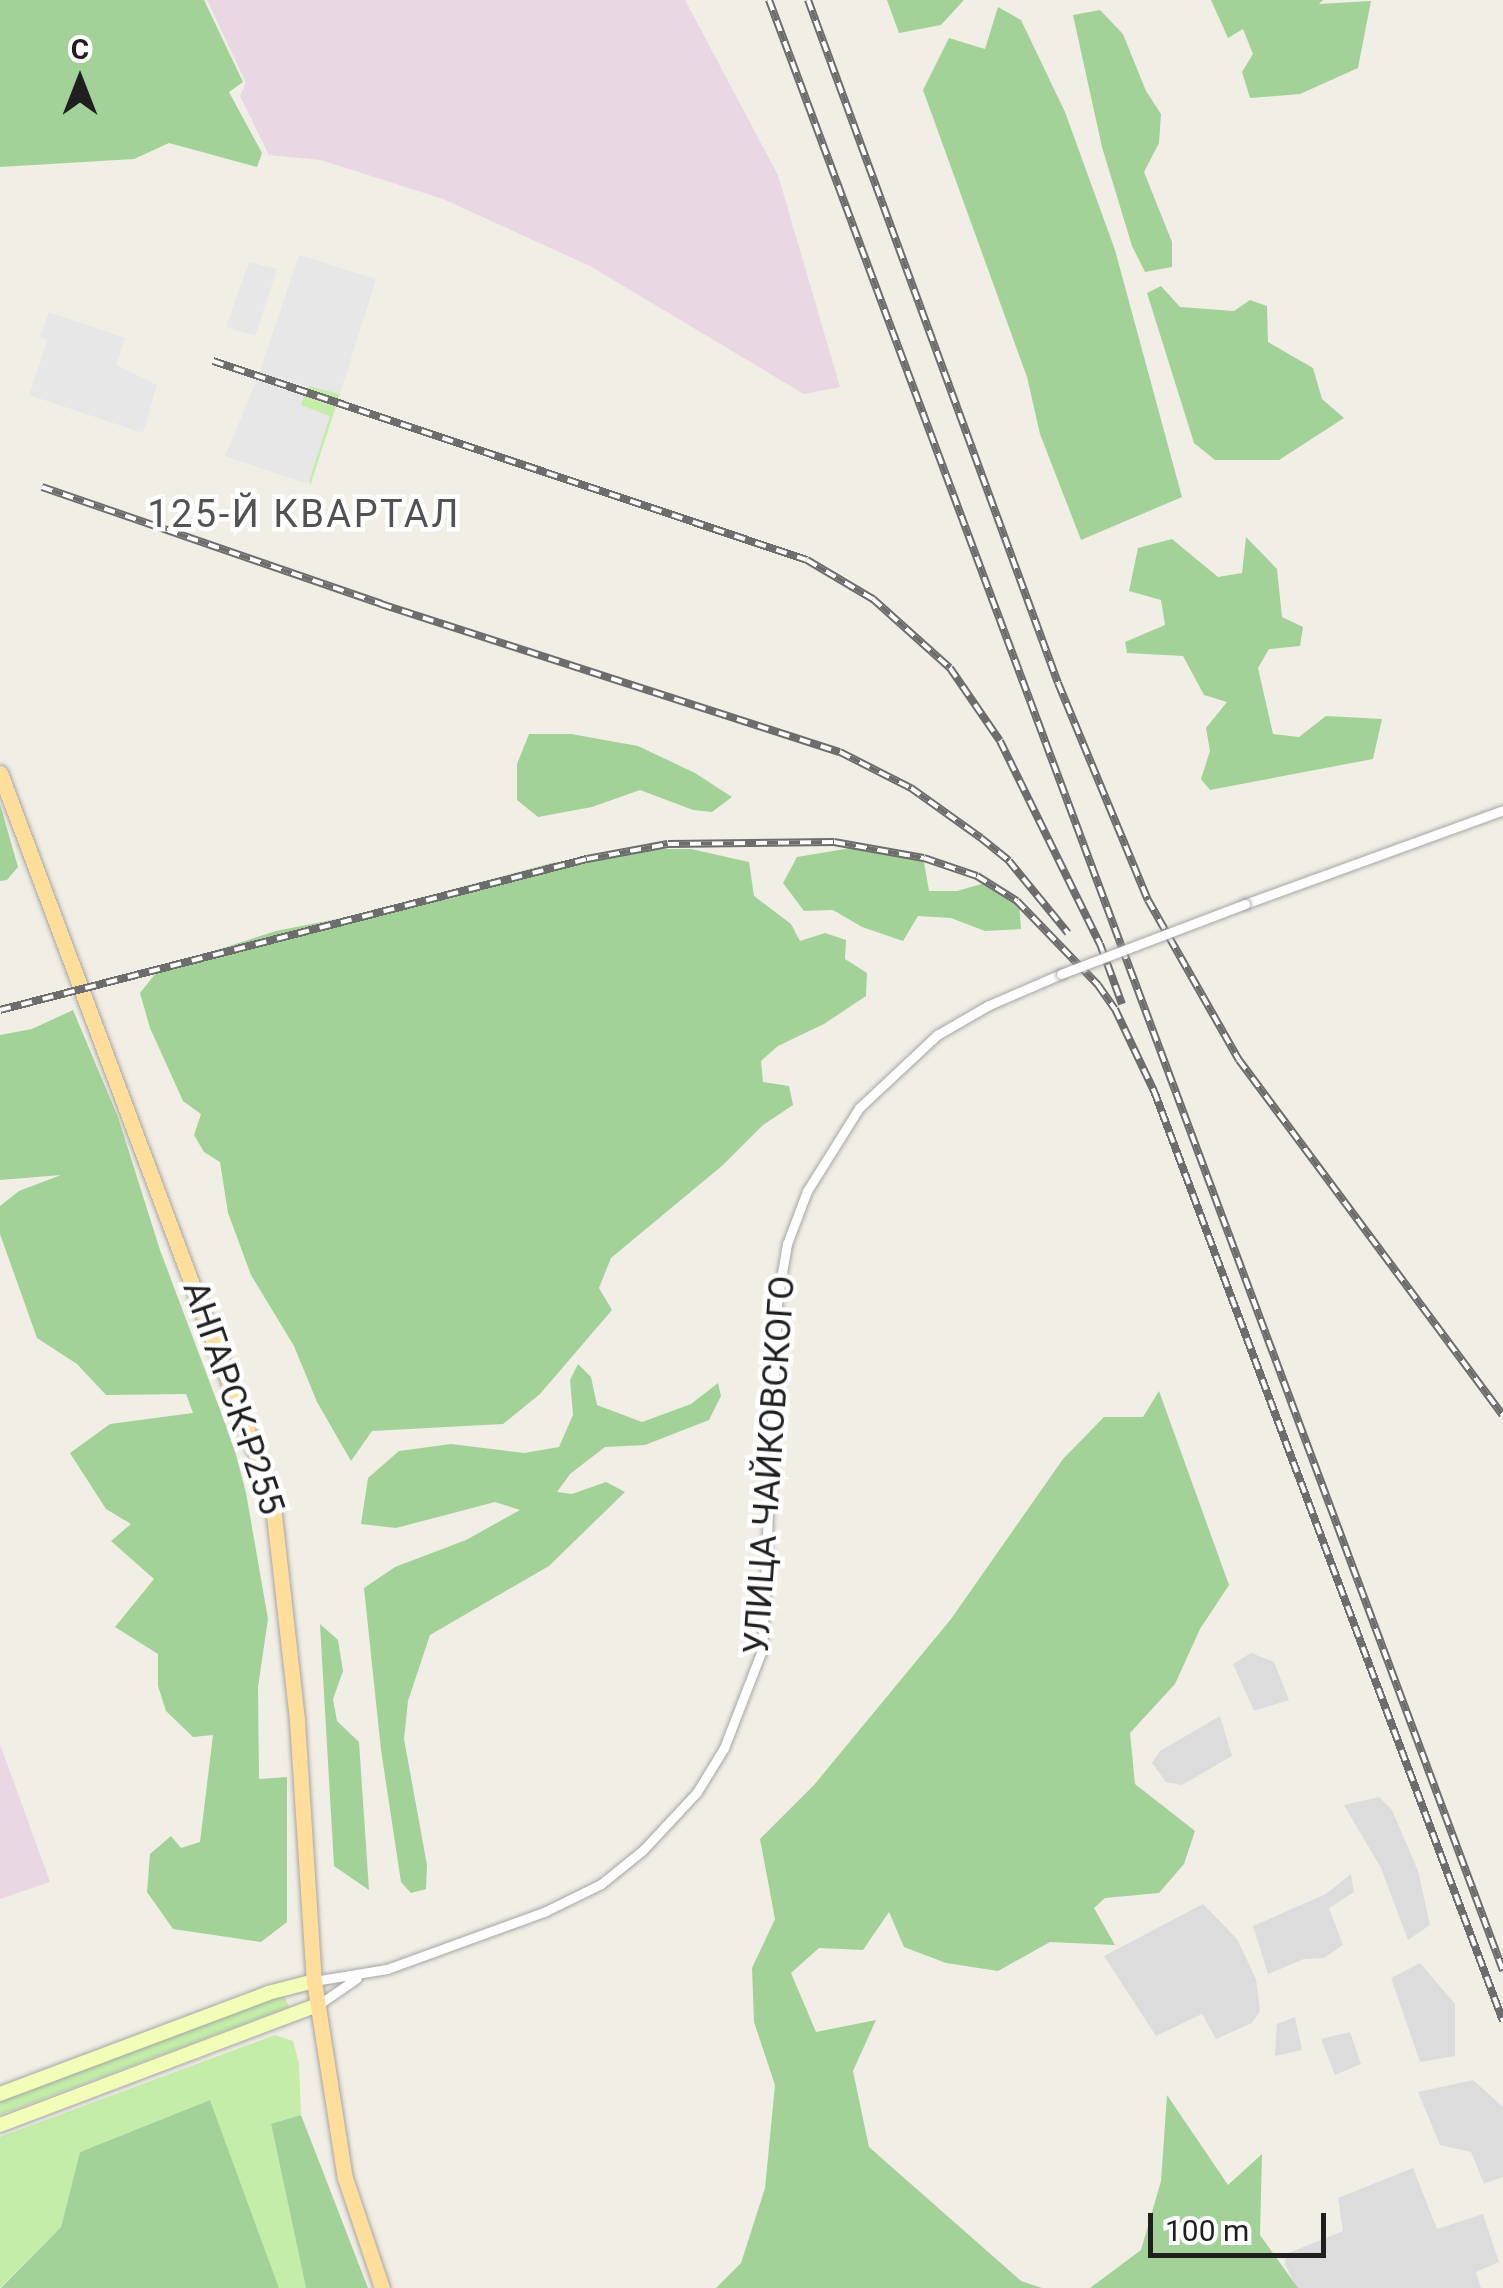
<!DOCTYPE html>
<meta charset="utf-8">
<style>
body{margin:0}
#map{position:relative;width:1503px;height:2288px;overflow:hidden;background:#f1eee5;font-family:Roboto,sans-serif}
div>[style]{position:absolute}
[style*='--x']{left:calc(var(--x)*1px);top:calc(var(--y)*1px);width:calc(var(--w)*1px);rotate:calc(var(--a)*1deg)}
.residential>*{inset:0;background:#dddcdc}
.industrial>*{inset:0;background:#ead7e4}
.grass>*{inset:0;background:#c3eda8}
.forest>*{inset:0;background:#a3d298}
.parking>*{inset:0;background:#e7e7e7}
.roads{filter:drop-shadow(0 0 2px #a6a6a6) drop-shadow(0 0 2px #a6a6a6)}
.street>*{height:9px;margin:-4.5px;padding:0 4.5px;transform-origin:4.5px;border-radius:4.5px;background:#fff}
.secondary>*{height:14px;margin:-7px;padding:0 7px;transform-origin:7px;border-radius:7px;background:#f2fdb7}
.primary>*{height:15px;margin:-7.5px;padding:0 7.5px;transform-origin:7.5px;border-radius:7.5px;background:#ffde9c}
.rail>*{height:8px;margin-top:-4px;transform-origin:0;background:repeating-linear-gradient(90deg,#fff 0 11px,#6d6d6d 0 22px);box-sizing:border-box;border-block:2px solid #6d6d6d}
.bridges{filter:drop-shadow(0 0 2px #a6a6a6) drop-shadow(0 0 2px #a6a6a6)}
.street-bridge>*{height:9px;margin:-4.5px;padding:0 4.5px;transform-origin:4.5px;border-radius:4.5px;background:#fff}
span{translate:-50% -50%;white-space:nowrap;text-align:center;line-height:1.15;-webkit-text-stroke:9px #fff;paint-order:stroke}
.street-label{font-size:35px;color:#1f1f1f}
.neighbourhood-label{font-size:38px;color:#525252;letter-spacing:2.5px}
.north{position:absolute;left:30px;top:30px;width:100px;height:100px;-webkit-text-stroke:8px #fff;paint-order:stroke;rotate:0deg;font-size:28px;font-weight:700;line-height:40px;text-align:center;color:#1f1f1f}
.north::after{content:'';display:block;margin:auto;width:35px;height:45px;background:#1f1f1f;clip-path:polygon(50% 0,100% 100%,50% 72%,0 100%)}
.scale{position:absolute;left:1148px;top:2213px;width:178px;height:45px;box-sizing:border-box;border:5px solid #1f1f1f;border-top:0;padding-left:12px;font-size:30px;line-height:35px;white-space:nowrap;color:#1f1f1f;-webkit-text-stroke:8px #fff;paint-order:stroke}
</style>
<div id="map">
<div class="residential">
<div style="clip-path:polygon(1251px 1653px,1274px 1662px,1289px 1700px,1254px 1711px,1233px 1664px)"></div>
<div style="clip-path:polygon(1220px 1716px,1232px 1756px,1182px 1785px,1166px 1782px,1152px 1763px,1160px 1751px)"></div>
<div style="clip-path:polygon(1379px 1797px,1392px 1810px,1418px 1871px,1430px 1925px,1408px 1940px,1381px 1868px,1344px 1805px)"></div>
<div style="clip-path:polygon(1351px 1874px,1354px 1892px,1329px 1908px,1343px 1945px,1324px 1958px,1304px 1959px,1268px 1974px,1253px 1926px,1326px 1894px)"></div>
<div style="clip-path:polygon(1203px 1904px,1237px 1939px,1256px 1979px,1260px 2011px,1252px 2023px,1216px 2039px,1202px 2014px,1156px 2036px,1104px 1956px)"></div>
<div style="clip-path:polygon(1420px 1963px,1455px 2004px,1455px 2056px,1420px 2062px,1391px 1978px)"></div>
<div style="clip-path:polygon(1295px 2017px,1302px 2050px,1275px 2056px,1277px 2024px)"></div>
<div style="clip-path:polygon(1350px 2032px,1361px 2064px,1335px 2075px,1321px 2039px)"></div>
<div style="clip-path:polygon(1473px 2080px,1503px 2107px,1503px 2177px,1484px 2184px,1471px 2152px,1440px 2145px,1418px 2092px)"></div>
<div style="clip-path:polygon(1413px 2168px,1437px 2229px,1483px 2214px,1499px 2262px,1476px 2272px,1481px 2288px,1297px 2288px,1285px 2264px,1286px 2254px,1343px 2231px,1338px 2198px)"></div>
</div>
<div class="industrial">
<div style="clip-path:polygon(207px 0,685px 0,778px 175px,840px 387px,804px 394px,590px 266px,443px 199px,321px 160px,269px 155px,240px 96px,246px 83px)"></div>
<div style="clip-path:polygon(0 1744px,50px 1882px,0 1899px)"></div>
</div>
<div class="grass">
<div style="clip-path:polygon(309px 385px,340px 394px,310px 486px,300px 405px)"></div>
<div style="clip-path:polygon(284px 1995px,289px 2007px,0 2115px,0 2100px)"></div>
<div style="clip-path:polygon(275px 2035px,293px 2041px,299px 2064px,301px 2115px,271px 2125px,306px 2288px,279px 2288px,210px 2100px,80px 2152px,61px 2227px,0 2288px,0 2137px)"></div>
</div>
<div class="forest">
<div style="clip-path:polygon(0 0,204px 0,243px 82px,229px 92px,262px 153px,257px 167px,169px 143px,134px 159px,0 167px)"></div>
<div style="clip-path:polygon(887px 0,964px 0,941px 25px,899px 33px)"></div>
<div style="clip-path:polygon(1211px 0,1323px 0,1319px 4px,1371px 1px,1358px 68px,1300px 94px,1250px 98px,1242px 72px,1253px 54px,1243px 29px,1228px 38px)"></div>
<div style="clip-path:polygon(998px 7px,1021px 20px,1065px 112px,1115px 250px,1182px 497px,1081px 540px,1040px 434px,1027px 377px,923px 90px,949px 38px,985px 49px)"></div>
<div style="clip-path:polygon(1100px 10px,1123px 34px,1146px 91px,1161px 114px,1159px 143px,1144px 172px,1172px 242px,1172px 267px,1145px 272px,1132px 246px,1102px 147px,1073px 15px)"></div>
<div style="clip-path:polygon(1161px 286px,1180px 307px,1234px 311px,1250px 300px,1267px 306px,1268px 342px,1313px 368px,1322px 399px,1344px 418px,1279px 460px,1215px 460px,1194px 443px,1147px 293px)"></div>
<div style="clip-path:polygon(1246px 537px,1277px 569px,1282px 617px,1303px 627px,1300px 646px,1269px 649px,1258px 668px,1273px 734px,1299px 737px,1326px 716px,1382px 719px,1373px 759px,1210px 790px,1201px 779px,1210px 751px,1206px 728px,1227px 702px,1204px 695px,1183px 656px,1127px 653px,1125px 642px,1165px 625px,1161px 600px,1129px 591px,1138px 548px,1172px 539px,1218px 577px,1242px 573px)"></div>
<div style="clip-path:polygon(529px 734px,571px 734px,638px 746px,695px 773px,732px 797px,712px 812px,693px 810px,640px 790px,592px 807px,538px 817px,517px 800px,517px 764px)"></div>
<div style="clip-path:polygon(0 804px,18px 867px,7px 880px,0 881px)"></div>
<div style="clip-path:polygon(857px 847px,923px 856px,929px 891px,957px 891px,985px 883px,1019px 902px,1021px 929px,985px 931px,951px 918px,918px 916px,903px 941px,862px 927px,833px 910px,804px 911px,783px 883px,797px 857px)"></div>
<div style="clip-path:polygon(653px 849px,691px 849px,749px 862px,754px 896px,791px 924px,800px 941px,825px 933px,846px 940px,845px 959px,867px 973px,866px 996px,824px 1024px,778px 1046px,761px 1061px,763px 1082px,789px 1086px,793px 1105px,763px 1125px,723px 1165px,611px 1258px,599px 1288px,612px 1310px,540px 1394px,503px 1424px,372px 1431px,351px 1461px,317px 1402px,294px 1346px,251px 1275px,228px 1213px,220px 1162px,204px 1152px,194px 1135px,201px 1114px,183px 1101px,150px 1028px,140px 993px,160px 968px,276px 931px,352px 916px,552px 863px)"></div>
<div style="clip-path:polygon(73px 1010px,118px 1117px,160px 1250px,234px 1447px,246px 1493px,268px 1619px,258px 1687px,259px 1779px,287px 1777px,287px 1922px,261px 1942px,173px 1929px,147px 1892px,150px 1854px,171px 1836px,181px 1848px,200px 1842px,213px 1735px,193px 1737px,166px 1711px,158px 1686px,158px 1654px,115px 1627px,154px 1579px,111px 1541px,131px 1524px,106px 1509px,70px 1453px,110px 1424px,193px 1413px,186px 1394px,106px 1395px,77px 1364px,37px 1338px,0 1234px,0 1206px,19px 1191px,61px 1175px,0 1180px,0 1035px,32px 1029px)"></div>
<div style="clip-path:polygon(578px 1364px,591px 1377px,597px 1405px,642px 1422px,691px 1404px,718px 1383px,721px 1396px,709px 1420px,645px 1445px,605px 1447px,570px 1474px,557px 1492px,572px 1494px,606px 1482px,625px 1492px,549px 1566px,430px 1635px,408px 1701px,404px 1739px,427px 1865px,426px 1889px,411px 1893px,401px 1882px,381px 1750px,364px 1588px,395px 1567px,466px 1540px,520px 1510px,495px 1502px,396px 1528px,361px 1524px,368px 1478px,399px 1451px,451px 1444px,524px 1453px,559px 1447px,573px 1415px,570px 1380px)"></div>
<div style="clip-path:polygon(1159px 1391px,1229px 1585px,1200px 1629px,1175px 1684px,1130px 1733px,1135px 1784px,1195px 1831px,1184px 1864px,1159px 1893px,1105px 1898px,1094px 1908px,1115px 1945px,1050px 1942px,998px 1971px,946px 1963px,904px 1947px,889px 1912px,863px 1950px,819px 1948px,791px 1973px,816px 2032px,876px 2020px,853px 2071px,869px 2147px,1021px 2281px,1042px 2288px,716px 2288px,741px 2263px,765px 2188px,775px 2085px,754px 2022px,752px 1968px,775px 1919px,760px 1839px,814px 1785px,951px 1619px,1063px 1459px,1104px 1417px,1143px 1417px)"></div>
<div style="clip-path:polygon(320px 1624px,338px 1640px,343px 1671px,333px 1699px,337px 1721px,359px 1742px,369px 1890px,334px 1866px)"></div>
<div style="clip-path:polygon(1167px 2095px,1228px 2185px,1262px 2154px,1260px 2235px,1298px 2288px,1090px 2288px,1141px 2250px,1161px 2181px)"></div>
<div style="clip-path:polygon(210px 2100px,279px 2288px,1px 2288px,61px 2227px,80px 2152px)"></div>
<div style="clip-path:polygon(301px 2115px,368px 2288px,306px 2288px,271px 2124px)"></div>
</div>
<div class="parking">
<div style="clip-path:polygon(299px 255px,376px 279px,340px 394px,259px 374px)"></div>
<div style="clip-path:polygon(249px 262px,277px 269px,255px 336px,226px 327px)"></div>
<div style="clip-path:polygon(49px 312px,125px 338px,116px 365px,157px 385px,143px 433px,29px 395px,47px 341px,40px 336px)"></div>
<div style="clip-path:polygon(258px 377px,305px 394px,301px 405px,330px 416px,308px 484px,225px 456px)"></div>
</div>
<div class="roads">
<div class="street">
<div style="--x:1245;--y:904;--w:275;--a:-20"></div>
<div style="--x:314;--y:1981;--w:74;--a:-9.3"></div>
<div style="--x:387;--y:1969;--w:169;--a:-20"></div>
<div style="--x:546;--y:1911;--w:61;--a:-26.1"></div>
<div style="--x:601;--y:1884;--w:54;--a:-39"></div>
<div style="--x:643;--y:1850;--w:79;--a:-47"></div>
<div style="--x:697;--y:1792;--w:52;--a:-58.5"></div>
<div style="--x:724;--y:1748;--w:105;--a:-68.8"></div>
<div style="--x:762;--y:1650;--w:348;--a:-87.5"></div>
<div style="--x:777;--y:1302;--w:59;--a:-80.2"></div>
<div style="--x:787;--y:1244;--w:57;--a:-69.3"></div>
<div style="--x:807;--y:1191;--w:98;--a:-57.9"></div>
<div style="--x:859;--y:1108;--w:107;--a:-43.1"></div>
<div style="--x:937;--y:1035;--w:60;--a:-30"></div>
<div style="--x:989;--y:1005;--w:78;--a:-23.3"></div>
<div style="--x:318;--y:2005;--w:47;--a:-34.7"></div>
</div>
<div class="secondary">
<div style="--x:0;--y:2094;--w:286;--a:-20.6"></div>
<div style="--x:268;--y:1993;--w:48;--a:-14.6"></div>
<div style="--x:0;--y:2125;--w:340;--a:-20.7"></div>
</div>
<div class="primary">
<div style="--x:0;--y:773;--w:773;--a:69.41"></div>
<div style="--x:272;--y:1497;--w:225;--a:83.6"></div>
<div style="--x:297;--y:1721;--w:261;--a:86.3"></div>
<div style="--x:314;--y:1981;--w:199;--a:81.1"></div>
<div style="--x:345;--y:2178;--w:116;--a:71.4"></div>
</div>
</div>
<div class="rail">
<div style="--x:769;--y:0;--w:2103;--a:69.57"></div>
<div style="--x:808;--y:0;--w:727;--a:69.9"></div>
<div style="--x:1058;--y:683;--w:235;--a:67.5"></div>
<div style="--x:1148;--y:900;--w:184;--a:60.4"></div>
<div style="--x:1239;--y:1060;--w:442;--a:53.4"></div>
<div style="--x:213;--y:361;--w:626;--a:18.52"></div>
<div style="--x:807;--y:560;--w:77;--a:30.6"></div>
<div style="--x:873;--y:599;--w:103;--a:41.9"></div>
<div style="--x:950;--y:668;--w:88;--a:55.6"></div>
<div style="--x:1000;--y:741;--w:226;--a:63.8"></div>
<div style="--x:1100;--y:944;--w:64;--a:69.9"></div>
<div style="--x:42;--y:487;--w:359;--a:19"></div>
<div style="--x:381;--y:604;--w:482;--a:17.9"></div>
<div style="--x:840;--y:752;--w:80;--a:26.9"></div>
<div style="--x:911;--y:788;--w:86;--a:35.5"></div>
<div style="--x:981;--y:838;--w:36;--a:39"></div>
<div style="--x:1009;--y:861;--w:93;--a:50.7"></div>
<div style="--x:0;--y:1010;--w:606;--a:-14.43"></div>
<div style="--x:587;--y:859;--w:82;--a:-10.5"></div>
<div style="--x:668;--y:844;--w:166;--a:-0.7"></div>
<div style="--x:834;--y:842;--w:91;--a:10.1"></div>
<div style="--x:924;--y:858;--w:56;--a:18.8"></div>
<div style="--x:977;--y:876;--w:47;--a:32"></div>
<div style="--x:1017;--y:901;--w:117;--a:46"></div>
<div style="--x:1098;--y:985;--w:29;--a:55"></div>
<div style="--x:1115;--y:1009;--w:91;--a:64.6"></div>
<div style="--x:1154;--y:1091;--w:993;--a:69.43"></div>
</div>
<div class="bridges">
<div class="street-bridge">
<div style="--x:1061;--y:974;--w:197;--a:-20.8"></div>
</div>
</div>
<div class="street-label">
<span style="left:233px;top:1398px;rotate:71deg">АНГАРСК-Р255</span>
<span style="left:770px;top:1465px;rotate:-86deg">УЛИЦА ЧАЙКОВСКОГО</span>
</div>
<div class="neighbourhood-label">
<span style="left:304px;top:515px">125-Й КВАРТАЛ</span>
</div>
<div class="north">С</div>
<div class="scale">100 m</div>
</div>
